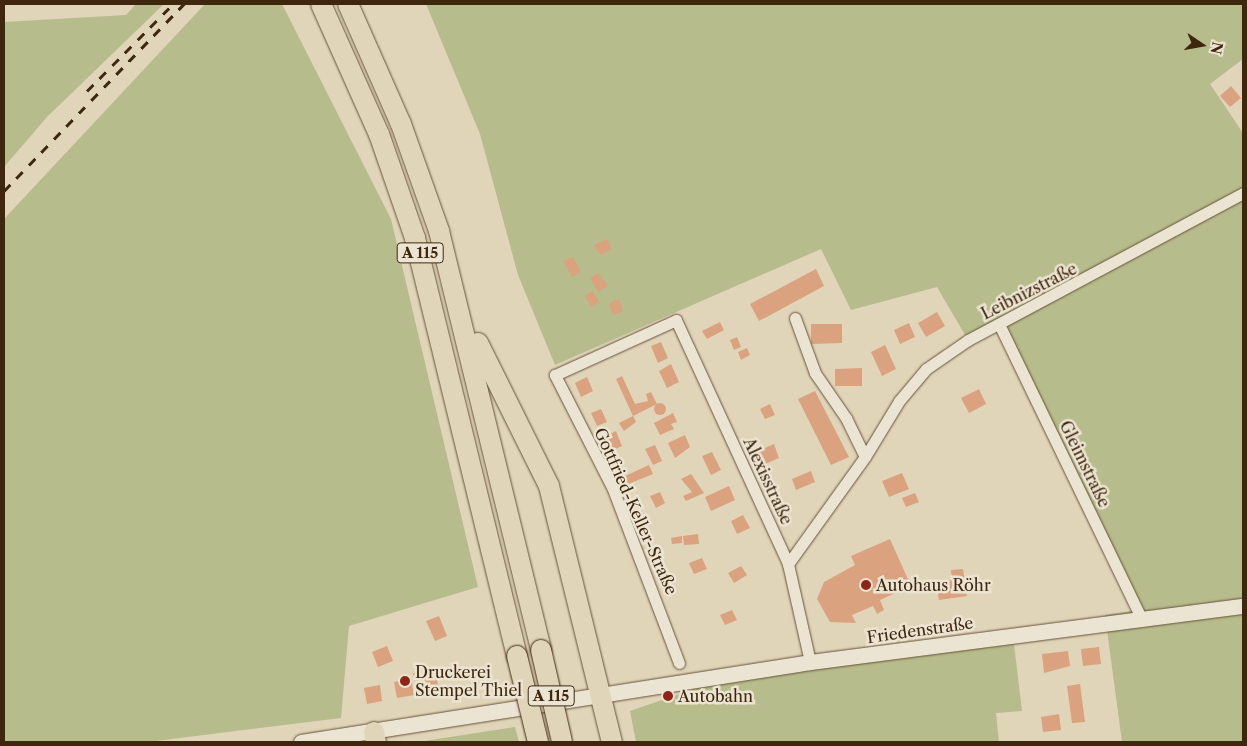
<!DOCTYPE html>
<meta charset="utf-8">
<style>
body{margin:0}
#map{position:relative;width:1247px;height:746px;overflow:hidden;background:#e0d5b9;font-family:"Libre Caslon Text",serif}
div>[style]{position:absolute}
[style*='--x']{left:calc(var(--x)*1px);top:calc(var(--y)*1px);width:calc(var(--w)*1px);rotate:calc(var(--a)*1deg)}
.green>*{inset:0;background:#b7bc8c}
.building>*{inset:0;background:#daa27f}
.round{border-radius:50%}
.roads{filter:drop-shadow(0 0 1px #675239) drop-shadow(0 0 1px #675239)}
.minor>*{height:11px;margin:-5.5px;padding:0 5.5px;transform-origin:5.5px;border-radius:5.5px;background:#ebe4d2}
.secondary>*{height:15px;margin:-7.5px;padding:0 7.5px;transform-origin:7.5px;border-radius:7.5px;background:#ebe4d2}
.motorway>*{height:20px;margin:-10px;padding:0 10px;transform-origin:10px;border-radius:10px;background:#e0d5b9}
.rail>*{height:3px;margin-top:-1.5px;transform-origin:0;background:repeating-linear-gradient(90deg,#3f270e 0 9px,transparent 0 18px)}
.bridges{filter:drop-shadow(0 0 1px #3f270e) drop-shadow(0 0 1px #3f270e)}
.motorway-bridge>*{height:20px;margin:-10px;padding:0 10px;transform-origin:10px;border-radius:10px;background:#e0d5b9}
.dots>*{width:14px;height:14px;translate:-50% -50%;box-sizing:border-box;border:2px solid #ebe4d2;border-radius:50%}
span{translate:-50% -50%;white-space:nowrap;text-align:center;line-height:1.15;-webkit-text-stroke:5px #ebe4d2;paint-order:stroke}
.shield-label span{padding:1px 4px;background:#ebe4d2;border:1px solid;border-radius:4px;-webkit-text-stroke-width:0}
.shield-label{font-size:15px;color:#3f270e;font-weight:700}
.street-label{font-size:16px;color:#3f270e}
.poi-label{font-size:16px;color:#3f270e}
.left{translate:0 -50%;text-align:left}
.frame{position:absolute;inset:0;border:5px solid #3f270e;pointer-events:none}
.north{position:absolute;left:1177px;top:20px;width:50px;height:50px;-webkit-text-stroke:4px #ebe4d2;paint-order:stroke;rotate:102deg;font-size:14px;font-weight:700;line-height:20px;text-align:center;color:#3f270e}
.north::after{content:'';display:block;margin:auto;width:18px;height:22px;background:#3f270e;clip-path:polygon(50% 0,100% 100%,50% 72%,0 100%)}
</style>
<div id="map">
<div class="green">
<div style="clip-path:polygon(136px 4px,164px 4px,47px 117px,4px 167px,4px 22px,126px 15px)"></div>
<div style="clip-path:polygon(205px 4px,282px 4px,391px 219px,478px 587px,349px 626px,341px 718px,148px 742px,4px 742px,4px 219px)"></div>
<div style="clip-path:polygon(426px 4px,1243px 4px,1243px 59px,1210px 84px,1243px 133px,1243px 742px,1122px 742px,1105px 615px,1138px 610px,999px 324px,968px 340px,937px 287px,851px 310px,821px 249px,555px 365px,518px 275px,480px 134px)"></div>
<div style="clip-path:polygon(1014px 644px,1022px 711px,996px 713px,999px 742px,636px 742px,630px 711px,720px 680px)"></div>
<div style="clip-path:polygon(515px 727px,519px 742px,418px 742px)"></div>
</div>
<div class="building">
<div style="clip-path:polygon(1231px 86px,1241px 98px,1230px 107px,1220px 96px)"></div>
<div style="clip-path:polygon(607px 239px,612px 249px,600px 255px,594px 245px)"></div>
<div style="clip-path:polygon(573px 257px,581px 272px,572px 277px,563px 261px)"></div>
<div style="clip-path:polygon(816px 269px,824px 286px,759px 321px,750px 304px)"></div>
<div style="clip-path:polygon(598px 273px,608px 286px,598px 292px,590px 278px)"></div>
<div style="clip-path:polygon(593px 291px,599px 302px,591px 307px,585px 296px)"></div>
<div style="clip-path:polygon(619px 299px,623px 311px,613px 315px,609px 303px)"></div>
<div style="clip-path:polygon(937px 312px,945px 326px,926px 337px,918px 323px)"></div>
<div style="clip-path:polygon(720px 322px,724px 330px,707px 339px,702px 331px)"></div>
<div style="clip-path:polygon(909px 323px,915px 337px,900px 344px,894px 330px)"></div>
<div style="clip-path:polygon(811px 324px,842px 324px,842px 343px,811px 344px)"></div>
<div style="clip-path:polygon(737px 337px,741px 347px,734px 350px,730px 340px)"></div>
<div style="clip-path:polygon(661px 342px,668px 358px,658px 363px,651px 346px)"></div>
<div style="clip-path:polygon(885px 345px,896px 369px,882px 376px,871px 352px)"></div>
<div style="clip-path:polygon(747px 348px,750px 355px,741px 360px,738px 352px)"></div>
<div style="clip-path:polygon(671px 364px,679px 382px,667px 388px,659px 371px)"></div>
<div style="clip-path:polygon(862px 368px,862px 386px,835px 386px,835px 369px)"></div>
<div style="clip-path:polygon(622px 376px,635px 404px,648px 401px,646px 394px,651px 392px,657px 404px,633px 416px,616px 379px)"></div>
<div style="clip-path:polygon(587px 377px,593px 391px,581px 397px,575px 383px)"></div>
<div style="clip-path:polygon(979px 389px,986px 404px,969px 413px,961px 398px)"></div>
<div style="clip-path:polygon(815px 391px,849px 457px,831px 465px,798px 399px)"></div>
<div class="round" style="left:654px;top:403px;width:12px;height:12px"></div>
<div style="clip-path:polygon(770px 404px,775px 415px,765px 419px,760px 409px)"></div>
<div style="clip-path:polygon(601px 409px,607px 422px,597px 426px,591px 413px)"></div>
<div style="clip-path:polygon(673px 413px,677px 422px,671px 424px,674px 429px,660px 435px,654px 423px)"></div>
<div style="clip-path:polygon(633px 416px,636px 422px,624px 431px,619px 423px)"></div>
<div style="clip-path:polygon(616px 431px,622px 446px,609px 452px,602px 438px)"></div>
<div style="clip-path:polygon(685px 435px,690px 447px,675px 458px,668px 443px)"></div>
<div style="clip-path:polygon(774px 444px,779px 458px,763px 465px,758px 451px)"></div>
<div style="clip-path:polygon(655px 445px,662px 461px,653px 465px,645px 449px)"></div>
<div style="clip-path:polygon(712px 452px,721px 470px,711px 475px,702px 456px)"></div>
<div style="clip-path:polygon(622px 458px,624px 465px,614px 469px,612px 462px)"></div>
<div style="clip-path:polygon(649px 465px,653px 474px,626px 485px,623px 477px)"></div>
<div style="clip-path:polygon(811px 471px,815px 482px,796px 490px,792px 479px)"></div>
<div style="clip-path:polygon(902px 473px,909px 489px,889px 497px,882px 481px)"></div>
<div style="clip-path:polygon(691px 474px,704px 493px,686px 501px,683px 496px,692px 492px,681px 479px)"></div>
<div style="clip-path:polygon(729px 486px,735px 500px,711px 511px,705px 497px)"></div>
<div style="clip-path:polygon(660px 492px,665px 503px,656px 508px,650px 496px)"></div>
<div style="clip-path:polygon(915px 493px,919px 502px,906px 507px,902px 498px)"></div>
<div style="clip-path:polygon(743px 515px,750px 528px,737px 534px,731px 521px)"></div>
<div style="clip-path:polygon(698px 534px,699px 544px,684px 545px,683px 536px)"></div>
<div style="clip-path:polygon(682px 536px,682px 543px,672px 544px,671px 538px)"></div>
<div style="clip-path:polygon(890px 539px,911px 586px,880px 600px,884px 610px,877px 614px,873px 606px,852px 615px,856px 623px,830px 622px,817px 599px,824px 582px,855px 565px,851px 556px)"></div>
<div style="clip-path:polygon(702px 558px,707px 569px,694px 574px,689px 563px)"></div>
<div style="clip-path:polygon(741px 566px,747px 575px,734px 583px,728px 573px)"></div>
<div style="clip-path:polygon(963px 569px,967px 596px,939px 600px,936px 583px,952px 580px,951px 570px)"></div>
<div style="clip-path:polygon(732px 610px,737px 620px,725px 625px,720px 615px)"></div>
<div style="clip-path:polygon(439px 616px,447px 636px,435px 641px,426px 621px)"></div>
<div style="clip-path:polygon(387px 646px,393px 661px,378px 667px,372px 652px)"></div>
<div style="clip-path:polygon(1099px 647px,1101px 664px,1083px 666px,1081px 649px)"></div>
<div style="clip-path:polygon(1068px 651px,1070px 666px,1044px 673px,1042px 654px)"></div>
<div style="clip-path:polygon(420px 671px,422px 680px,414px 681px,413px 673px)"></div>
<div style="clip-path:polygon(436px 673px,439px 693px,426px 695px,423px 675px)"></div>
<div style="clip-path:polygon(411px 679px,414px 695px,397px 698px,394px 682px)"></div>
<div style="clip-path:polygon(1080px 684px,1085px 722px,1072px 723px,1067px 686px)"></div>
<div style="clip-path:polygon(380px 685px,382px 701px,367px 704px,364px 688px)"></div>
<div style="clip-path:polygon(1059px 714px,1061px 730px,1043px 732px,1041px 717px)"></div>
</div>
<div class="roads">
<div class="minor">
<div style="--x:795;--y:318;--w:59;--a:70"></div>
<div style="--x:815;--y:373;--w:55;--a:55.4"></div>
<div style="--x:846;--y:418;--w:43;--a:64"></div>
<div style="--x:999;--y:324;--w:326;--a:64.2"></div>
<div style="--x:788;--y:564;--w:132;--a:-54.3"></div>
<div style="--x:865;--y:457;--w:66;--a:-58.7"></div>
<div style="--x:899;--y:401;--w:42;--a:-49.8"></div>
<div style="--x:926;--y:369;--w:51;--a:-34.6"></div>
<div style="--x:968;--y:340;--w:312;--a:-28.1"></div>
<div style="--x:679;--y:663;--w:188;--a:-110.8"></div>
<div style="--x:612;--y:487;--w:126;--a:-117"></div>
<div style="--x:555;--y:375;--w:133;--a:-24.4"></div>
<div style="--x:676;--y:320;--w:268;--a:65.3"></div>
<div style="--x:788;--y:564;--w:100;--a:77.3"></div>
</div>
<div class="secondary">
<div style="--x:301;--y:742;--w:515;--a:-8.93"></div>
<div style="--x:810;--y:662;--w:437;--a:-7.4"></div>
</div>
<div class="motorway">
<div style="--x:321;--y:4;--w:142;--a:66"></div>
<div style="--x:379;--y:134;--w:110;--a:70.9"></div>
<div style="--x:415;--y:238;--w:430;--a:76.3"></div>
<div style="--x:348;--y:4;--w:131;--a:66.2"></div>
<div style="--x:401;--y:124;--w:114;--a:70.4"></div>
<div style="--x:439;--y:231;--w:431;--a:76.3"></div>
<div style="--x:478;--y:343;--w:160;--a:63.6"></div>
<div style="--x:549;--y:486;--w:264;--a:76.2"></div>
<div style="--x:374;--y:732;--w:10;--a:79"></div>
</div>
</div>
<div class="rail">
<div style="--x:87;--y:91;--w:122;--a:-45.3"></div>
<div style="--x:4;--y:191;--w:260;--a:-46.1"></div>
</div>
<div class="bridges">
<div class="motorway-bridge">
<div style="--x:541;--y:650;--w:94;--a:77.1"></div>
<div style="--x:517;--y:656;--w:89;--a:76.3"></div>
</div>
</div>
<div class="dots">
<div style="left:866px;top:585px;background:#8f2418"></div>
<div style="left:405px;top:681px;background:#8f2418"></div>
<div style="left:668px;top:696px;background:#8f2418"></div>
</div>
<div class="shield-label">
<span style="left:420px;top:253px">A 115</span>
<span style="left:551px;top:696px">A 115</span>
</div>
<div class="street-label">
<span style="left:1029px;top:291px;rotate:-27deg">Leibnizstraße</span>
<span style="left:1085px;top:464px;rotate:64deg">Gleimstraße</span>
<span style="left:768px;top:481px;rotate:65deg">Alexisstraße</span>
<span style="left:636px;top:511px;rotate:66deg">Gottfried-Keller-Straße</span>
<span style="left:920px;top:630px;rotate:-8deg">Friedenstraße</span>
</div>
<div class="poi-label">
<span class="left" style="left:876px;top:585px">Autohaus Röhr</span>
<span class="left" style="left:415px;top:681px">Druckerei<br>Stempel Thiel</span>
<span class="left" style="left:678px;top:696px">Autobahn</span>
</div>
<div class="frame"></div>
<div class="north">N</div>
</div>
